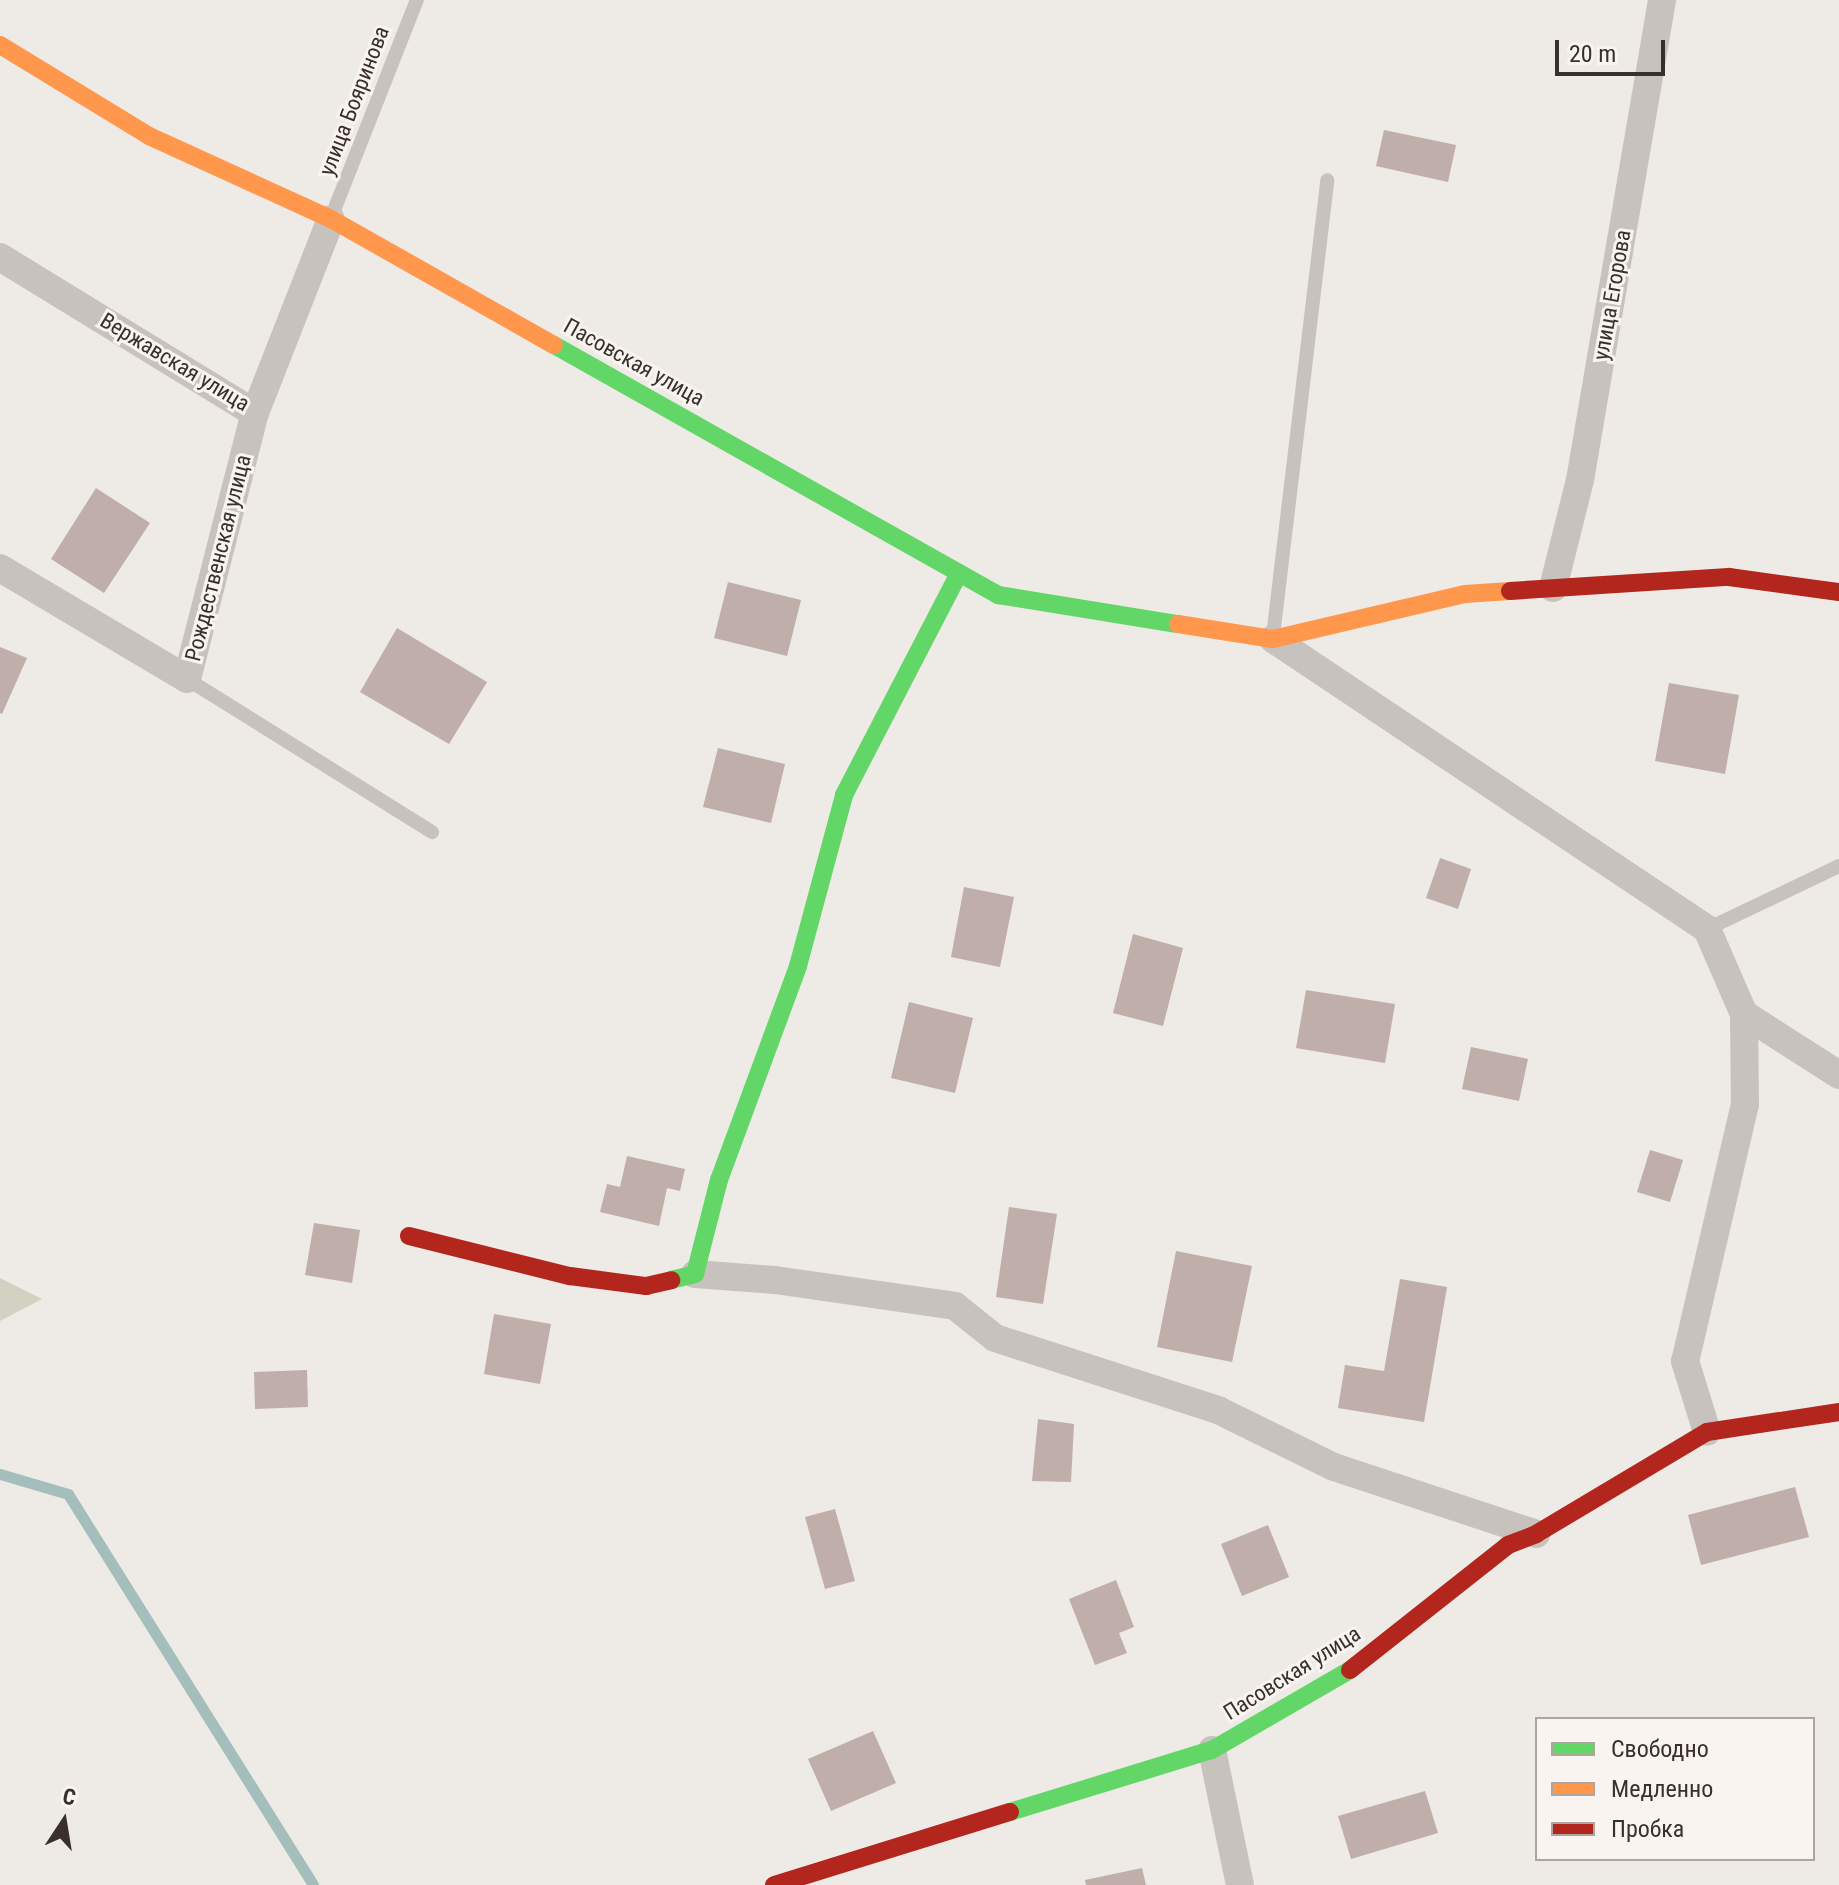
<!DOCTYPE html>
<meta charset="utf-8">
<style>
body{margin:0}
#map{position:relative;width:1839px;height:1885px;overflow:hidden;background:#eeeae6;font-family:"Roboto Condensed",sans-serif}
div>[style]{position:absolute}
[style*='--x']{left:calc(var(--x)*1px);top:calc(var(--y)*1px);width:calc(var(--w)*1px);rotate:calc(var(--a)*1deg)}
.green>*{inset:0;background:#d1d2c2}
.stream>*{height:11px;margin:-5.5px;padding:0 5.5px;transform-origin:5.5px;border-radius:5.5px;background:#a4bebb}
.building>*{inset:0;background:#bfaeaa}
.lane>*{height:14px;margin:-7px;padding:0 7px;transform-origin:7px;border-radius:7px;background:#c8c2bf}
.street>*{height:28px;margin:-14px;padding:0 14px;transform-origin:14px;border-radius:14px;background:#c8c2bf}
.fast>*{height:18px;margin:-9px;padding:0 9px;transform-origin:9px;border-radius:9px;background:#63d668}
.slow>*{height:18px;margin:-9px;padding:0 9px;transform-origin:9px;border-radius:9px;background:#ff974d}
.jam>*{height:18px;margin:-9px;padding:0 9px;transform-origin:9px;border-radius:9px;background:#b3261e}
span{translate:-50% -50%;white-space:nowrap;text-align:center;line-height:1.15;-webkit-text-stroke:6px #f9f4ef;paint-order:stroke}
.street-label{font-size:22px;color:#392f2d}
.legend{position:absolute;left:1535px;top:1717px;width:280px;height:144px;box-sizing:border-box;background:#f9f4ef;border:2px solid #aca5a1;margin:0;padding:10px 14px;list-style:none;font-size:24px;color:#392f2d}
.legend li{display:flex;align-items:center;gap:16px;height:40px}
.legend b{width:40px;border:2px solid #aca5a1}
.north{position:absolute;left:24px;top:1781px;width:80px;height:80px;-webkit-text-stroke:6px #f9f4ef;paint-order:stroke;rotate:12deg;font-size:22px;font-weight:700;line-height:32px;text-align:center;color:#392f2d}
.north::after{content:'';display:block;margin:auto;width:28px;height:36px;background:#392f2d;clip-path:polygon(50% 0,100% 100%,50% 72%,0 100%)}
.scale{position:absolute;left:1555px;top:40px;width:110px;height:36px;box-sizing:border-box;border:4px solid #392f2d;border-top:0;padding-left:10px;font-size:24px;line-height:28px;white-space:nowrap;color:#392f2d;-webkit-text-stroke:6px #f9f4ef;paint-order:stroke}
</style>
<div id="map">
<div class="green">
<div style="clip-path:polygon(0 1278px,42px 1299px,0 1321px)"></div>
</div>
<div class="stream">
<div style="--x:0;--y:1474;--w:71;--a:16.4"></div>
<div style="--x:68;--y:1494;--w:461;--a:57.9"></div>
</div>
<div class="building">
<div style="clip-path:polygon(1384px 130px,1456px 145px,1448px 182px,1376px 166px)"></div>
<div style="clip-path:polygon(96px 488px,150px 523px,104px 593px,51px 559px)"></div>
<div style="clip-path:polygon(728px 582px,801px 600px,787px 656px,714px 638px)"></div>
<div style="clip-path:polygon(397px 628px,487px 682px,449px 744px,360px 692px)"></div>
<div style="clip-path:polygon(0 647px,27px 658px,2px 714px,0 713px)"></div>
<div style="clip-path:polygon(1669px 683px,1739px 695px,1725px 774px,1655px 761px)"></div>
<div style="clip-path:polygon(718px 748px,785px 764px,771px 823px,703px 807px)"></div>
<div style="clip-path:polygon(1440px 858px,1471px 869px,1458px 909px,1426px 898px)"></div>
<div style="clip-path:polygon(964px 887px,1014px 897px,1000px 967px,951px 957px)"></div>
<div style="clip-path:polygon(1133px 934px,1183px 948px,1163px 1026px,1113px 1013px)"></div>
<div style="clip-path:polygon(1306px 990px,1395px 1004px,1385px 1063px,1296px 1048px)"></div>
<div style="clip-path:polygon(909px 1002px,973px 1018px,955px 1093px,891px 1078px)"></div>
<div style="clip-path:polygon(1471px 1047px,1528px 1059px,1519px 1101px,1462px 1089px)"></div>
<div style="clip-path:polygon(1650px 1150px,1683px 1160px,1670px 1202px,1637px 1192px)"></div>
<div style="clip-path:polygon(627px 1156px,685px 1169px,680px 1191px,667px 1188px,659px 1226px,600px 1212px,607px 1184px,620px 1187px)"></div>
<div style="clip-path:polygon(1009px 1207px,1057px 1214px,1043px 1304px,996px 1297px)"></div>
<div style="clip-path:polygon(314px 1223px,360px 1230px,352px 1283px,305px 1275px)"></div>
<div style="clip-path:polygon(1176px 1251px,1252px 1266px,1232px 1362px,1157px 1347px)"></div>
<div style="clip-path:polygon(1400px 1279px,1447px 1287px,1424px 1422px,1338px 1408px,1345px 1365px,1384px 1371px)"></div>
<div style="clip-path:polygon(494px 1314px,551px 1324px,540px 1384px,484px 1374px)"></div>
<div style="clip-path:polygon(307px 1370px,308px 1407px,255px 1409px,254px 1372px)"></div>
<div style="clip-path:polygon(1038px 1419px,1074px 1424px,1071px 1482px,1032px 1481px)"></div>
<div style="clip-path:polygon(1795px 1487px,1809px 1537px,1701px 1565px,1688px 1515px)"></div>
<div style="clip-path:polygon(835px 1509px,855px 1581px,825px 1589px,805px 1517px)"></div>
<div style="clip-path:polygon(1268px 1525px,1289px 1577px,1242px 1596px,1221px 1544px)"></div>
<div style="clip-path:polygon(1116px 1580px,1134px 1627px,1119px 1633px,1127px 1653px,1095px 1665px,1069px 1599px)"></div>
<div style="clip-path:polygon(873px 1731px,896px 1783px,831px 1811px,808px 1759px)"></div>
<div style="clip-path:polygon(1425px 1791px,1438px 1833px,1351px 1859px,1338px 1816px)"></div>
<div style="clip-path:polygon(1142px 1868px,1146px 1885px,1086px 1885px,1085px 1880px)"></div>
</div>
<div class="lane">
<div style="--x:331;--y:218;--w:234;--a:-68.5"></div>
<div style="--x:1273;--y:636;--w:459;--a:-83.2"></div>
<div style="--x:187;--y:679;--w:289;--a:32"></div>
<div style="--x:1707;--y:929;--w:146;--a:-25.5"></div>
</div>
<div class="street">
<div style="--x:0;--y:257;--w:299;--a:31.5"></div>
<div style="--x:255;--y:413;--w:208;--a:-68.6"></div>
<div style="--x:0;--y:568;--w:217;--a:30.7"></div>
<div style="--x:187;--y:679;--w:275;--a:-75.7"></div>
<div style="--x:1553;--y:588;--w:111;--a:-76"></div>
<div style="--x:1580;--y:480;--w:487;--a:-80.3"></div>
<div style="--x:1273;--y:639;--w:522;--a:33.75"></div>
<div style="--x:1707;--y:929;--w:93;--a:66.5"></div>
<div style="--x:1744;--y:1014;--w:90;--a:89.4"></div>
<div style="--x:1745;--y:1104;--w:264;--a:103.1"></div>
<div style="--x:1685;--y:1361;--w:74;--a:72.8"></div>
<div style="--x:1744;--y:1014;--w:113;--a:32.7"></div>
<div style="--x:695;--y:1274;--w:80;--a:4.3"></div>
<div style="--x:775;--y:1280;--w:182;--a:8.2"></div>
<div style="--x:955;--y:1306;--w:51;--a:38.7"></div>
<div style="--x:995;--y:1338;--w:234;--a:17.9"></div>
<div style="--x:1218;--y:1410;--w:129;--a:26.2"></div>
<div style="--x:1334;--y:1467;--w:213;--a:18.3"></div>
<div style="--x:1212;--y:1750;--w:138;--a:78.3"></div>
</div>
<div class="fast">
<div style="--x:554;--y:345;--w:510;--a:29.38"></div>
<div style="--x:998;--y:595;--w:182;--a:9.2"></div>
<div style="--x:671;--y:1280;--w:25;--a:-14"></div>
<div style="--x:695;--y:1274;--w:97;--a:-75.7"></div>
<div style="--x:719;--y:1180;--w:228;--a:-69.7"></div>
<div style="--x:798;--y:966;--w:177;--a:-74.9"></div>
<div style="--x:844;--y:795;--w:250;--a:-62.6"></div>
<div style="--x:1010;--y:1812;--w:211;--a:-17.1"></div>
<div style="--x:1212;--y:1750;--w:160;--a:-30.1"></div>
</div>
<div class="slow">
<div style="--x:0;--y:45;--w:175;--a:31.4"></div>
<div style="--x:149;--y:136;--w:200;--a:24.5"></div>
<div style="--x:331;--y:219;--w:256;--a:29.5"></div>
<div style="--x:1178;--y:624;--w:96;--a:9"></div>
<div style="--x:1273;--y:639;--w:197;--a:-13.2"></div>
<div style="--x:1465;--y:594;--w:45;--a:-3.8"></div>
</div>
<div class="jam">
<div style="--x:1510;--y:591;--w:219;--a:-3.7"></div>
<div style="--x:1729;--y:577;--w:111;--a:7.8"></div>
<div style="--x:409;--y:1236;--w:166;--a:14"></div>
<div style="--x:570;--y:1276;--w:77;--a:7.5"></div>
<div style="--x:646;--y:1286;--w:26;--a:-13"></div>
<div style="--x:1350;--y:1670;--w:201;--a:-38.3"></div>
<div style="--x:1508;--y:1545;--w:30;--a:-21"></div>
<div style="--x:1536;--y:1534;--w:199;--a:-30.8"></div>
<div style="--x:1707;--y:1432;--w:134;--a:-8.6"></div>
<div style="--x:774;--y:1885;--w:247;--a:-17.2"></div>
</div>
<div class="street-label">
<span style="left:354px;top:101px;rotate:-69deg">улица Бояринова</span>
<span style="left:1612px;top:295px;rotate:-80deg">улица Егорова</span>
<span style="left:175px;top:362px;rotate:31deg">Вержавская улица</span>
<span style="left:634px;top:362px;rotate:29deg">Пасовская улица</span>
<span style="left:218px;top:558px;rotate:-76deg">Рождественская улица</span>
<span style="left:1292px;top:1673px;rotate:-32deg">Пасовская улица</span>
</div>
<ul class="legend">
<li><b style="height:10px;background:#63d668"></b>Свободно</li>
<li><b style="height:10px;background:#ff974d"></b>Медленно</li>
<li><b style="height:10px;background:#b3261e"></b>Пробка</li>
</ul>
<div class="north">С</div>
<div class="scale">20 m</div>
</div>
